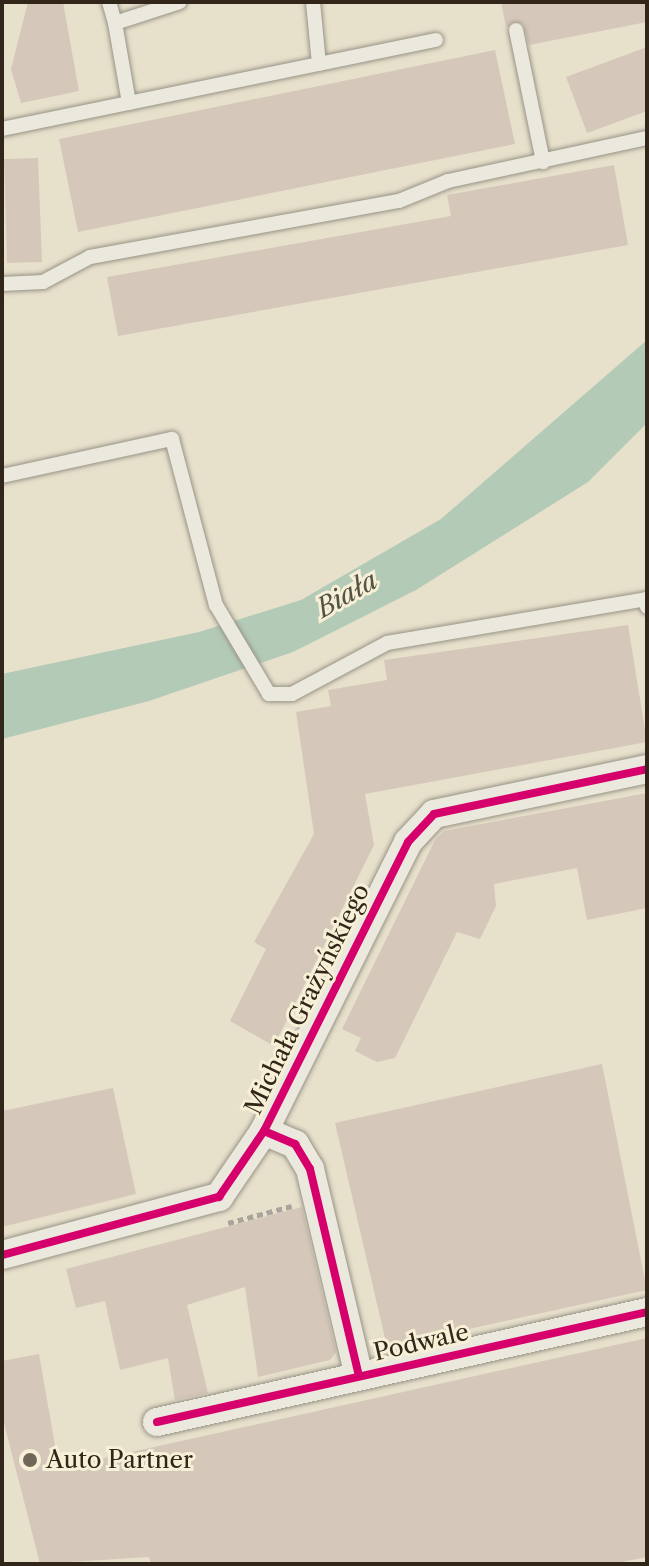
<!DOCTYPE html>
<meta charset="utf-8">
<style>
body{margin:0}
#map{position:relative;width:649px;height:1566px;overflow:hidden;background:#e7e0cb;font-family:"Libre Caslon Text",serif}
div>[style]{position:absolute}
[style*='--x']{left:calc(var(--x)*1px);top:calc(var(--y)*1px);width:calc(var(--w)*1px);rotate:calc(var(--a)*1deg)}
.water>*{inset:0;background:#b2cab6}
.building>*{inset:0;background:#d5c8ba}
.path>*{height:5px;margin-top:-2.5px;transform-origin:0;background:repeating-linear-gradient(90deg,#aaa59c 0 6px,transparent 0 10px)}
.roads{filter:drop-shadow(0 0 2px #989386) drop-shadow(0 0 2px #989386)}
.lane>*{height:14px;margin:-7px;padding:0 7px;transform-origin:7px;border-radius:7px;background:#ebe8de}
.street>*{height:28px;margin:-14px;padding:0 14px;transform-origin:14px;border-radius:14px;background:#ebe8de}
.cycleway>*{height:8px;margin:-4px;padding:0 4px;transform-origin:4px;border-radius:4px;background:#d6006c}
.dots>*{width:22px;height:22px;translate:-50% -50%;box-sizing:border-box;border:4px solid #f7efd6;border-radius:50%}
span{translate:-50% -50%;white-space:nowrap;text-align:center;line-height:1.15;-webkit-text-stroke:6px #f7efd6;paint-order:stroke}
.street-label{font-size:24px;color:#32261a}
.poi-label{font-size:24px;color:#32261a}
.left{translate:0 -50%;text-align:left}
.water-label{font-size:26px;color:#525446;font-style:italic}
.frame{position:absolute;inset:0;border:4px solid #32261a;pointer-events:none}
</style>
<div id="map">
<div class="water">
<div style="clip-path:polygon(647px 340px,647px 423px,588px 482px,416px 590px,293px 652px,149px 701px,2px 739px,2px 674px,199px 632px,301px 600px,441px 519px)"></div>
</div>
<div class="building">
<div style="clip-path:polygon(28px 2px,63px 2px,79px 91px,21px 103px,11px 69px)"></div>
<div style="clip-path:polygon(501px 2px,647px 2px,647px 22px,529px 45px,523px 23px,506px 27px)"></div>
<div style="clip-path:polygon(647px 47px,647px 111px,587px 133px,566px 77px)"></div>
<div style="clip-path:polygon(495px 50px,515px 144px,78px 232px,59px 139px)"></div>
<div style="clip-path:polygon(38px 158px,42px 262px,7px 263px,4px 159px)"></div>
<div style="clip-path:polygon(614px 165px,628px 245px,118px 336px,107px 277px,451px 216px,447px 195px)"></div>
<div style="clip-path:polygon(628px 625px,647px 742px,365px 794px,374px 845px,274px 1046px,230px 1021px,266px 949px,254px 942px,314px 834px,296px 712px,331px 706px,328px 690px,387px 680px,384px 660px)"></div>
<div style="clip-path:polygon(647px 793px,647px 908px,587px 920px,577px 868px,494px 884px,496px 906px,480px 939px,457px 932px,395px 1058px,377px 1062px,355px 1051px,361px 1038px,342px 1029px,435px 840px,444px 831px)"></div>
<div style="clip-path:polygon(602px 1064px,647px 1290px,387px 1347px,335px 1123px)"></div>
<div style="clip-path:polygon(113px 1088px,136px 1194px,2px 1227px,2px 1111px)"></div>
<div style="clip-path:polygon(302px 1207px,336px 1352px,330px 1360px,258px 1377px,245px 1287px,187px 1305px,208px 1393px,175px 1400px,168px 1358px,120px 1370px,105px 1301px,76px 1308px,66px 1269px)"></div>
<div style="clip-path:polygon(647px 1338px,647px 1557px,612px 1564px,151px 1564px,149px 1557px,40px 1564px,2px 1415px,2px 1361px,39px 1354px,59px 1468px)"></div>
</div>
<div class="path">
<div style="--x:228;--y:1223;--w:66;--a:-14.9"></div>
</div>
<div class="roads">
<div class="lane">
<div style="--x:109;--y:2;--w:22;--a:74"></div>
<div style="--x:313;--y:2;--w:62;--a:84.5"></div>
<div style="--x:516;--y:30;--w:135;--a:78.4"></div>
<div style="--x:129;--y:103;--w:81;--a:-99.9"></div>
<div style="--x:115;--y:23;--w:68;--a:-17.9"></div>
<div style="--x:2;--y:129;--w:443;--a:-11.6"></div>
<div style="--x:2;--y:284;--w:41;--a:-2.8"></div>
<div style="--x:43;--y:282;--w:53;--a:-28"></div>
<div style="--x:90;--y:257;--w:314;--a:-10.3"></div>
<div style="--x:399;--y:201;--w:53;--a:-22.2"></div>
<div style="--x:448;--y:181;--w:204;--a:-12.2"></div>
<div style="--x:2;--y:476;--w:174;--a:-12.3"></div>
<div style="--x:172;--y:439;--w:172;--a:75.2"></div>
<div style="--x:216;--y:605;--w:104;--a:59.2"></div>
<div style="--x:269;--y:694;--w:23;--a:0"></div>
<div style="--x:292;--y:694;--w:108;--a:-28.2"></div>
<div style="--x:387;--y:643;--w:263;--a:-9.6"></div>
<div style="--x:646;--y:599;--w:8;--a:83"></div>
</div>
<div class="street">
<div style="--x:264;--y:1131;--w:34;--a:23"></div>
<div style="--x:295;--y:1144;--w:29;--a:59"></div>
<div style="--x:310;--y:1169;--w:213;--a:76.7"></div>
<div style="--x:2;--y:1255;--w:225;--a:-15"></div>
<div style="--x:219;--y:1197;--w:80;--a:-55.7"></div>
<div style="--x:264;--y:1131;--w:323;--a:-63.5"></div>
<div style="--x:408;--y:842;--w:38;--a:-47"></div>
<div style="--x:434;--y:814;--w:218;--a:-11.9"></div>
<div style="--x:157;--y:1422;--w:502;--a:-12.65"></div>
</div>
</div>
<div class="cycleway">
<div style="--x:264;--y:1131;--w:34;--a:23"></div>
<div style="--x:295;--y:1144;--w:29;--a:59"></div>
<div style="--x:310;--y:1169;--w:213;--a:76.7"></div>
<div style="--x:2;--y:1255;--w:225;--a:-15"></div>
<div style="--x:219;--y:1197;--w:80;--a:-55.7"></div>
<div style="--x:264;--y:1131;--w:323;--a:-63.5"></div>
<div style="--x:408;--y:842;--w:38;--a:-47"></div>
<div style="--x:434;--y:814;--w:218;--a:-11.9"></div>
<div style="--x:157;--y:1422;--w:502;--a:-12.65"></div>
</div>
<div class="dots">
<div style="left:30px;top:1460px;background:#716758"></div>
</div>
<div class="street-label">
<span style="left:307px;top:999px;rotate:-64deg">Michała Grażyńskiego</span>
<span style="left:421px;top:1342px;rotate:-13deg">Podwale</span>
</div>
<div class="poi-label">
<span class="left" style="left:46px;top:1460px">Auto Partner</span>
</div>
<div class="water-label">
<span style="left:347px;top:595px;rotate:-30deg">Biała</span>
</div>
<div class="frame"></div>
</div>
